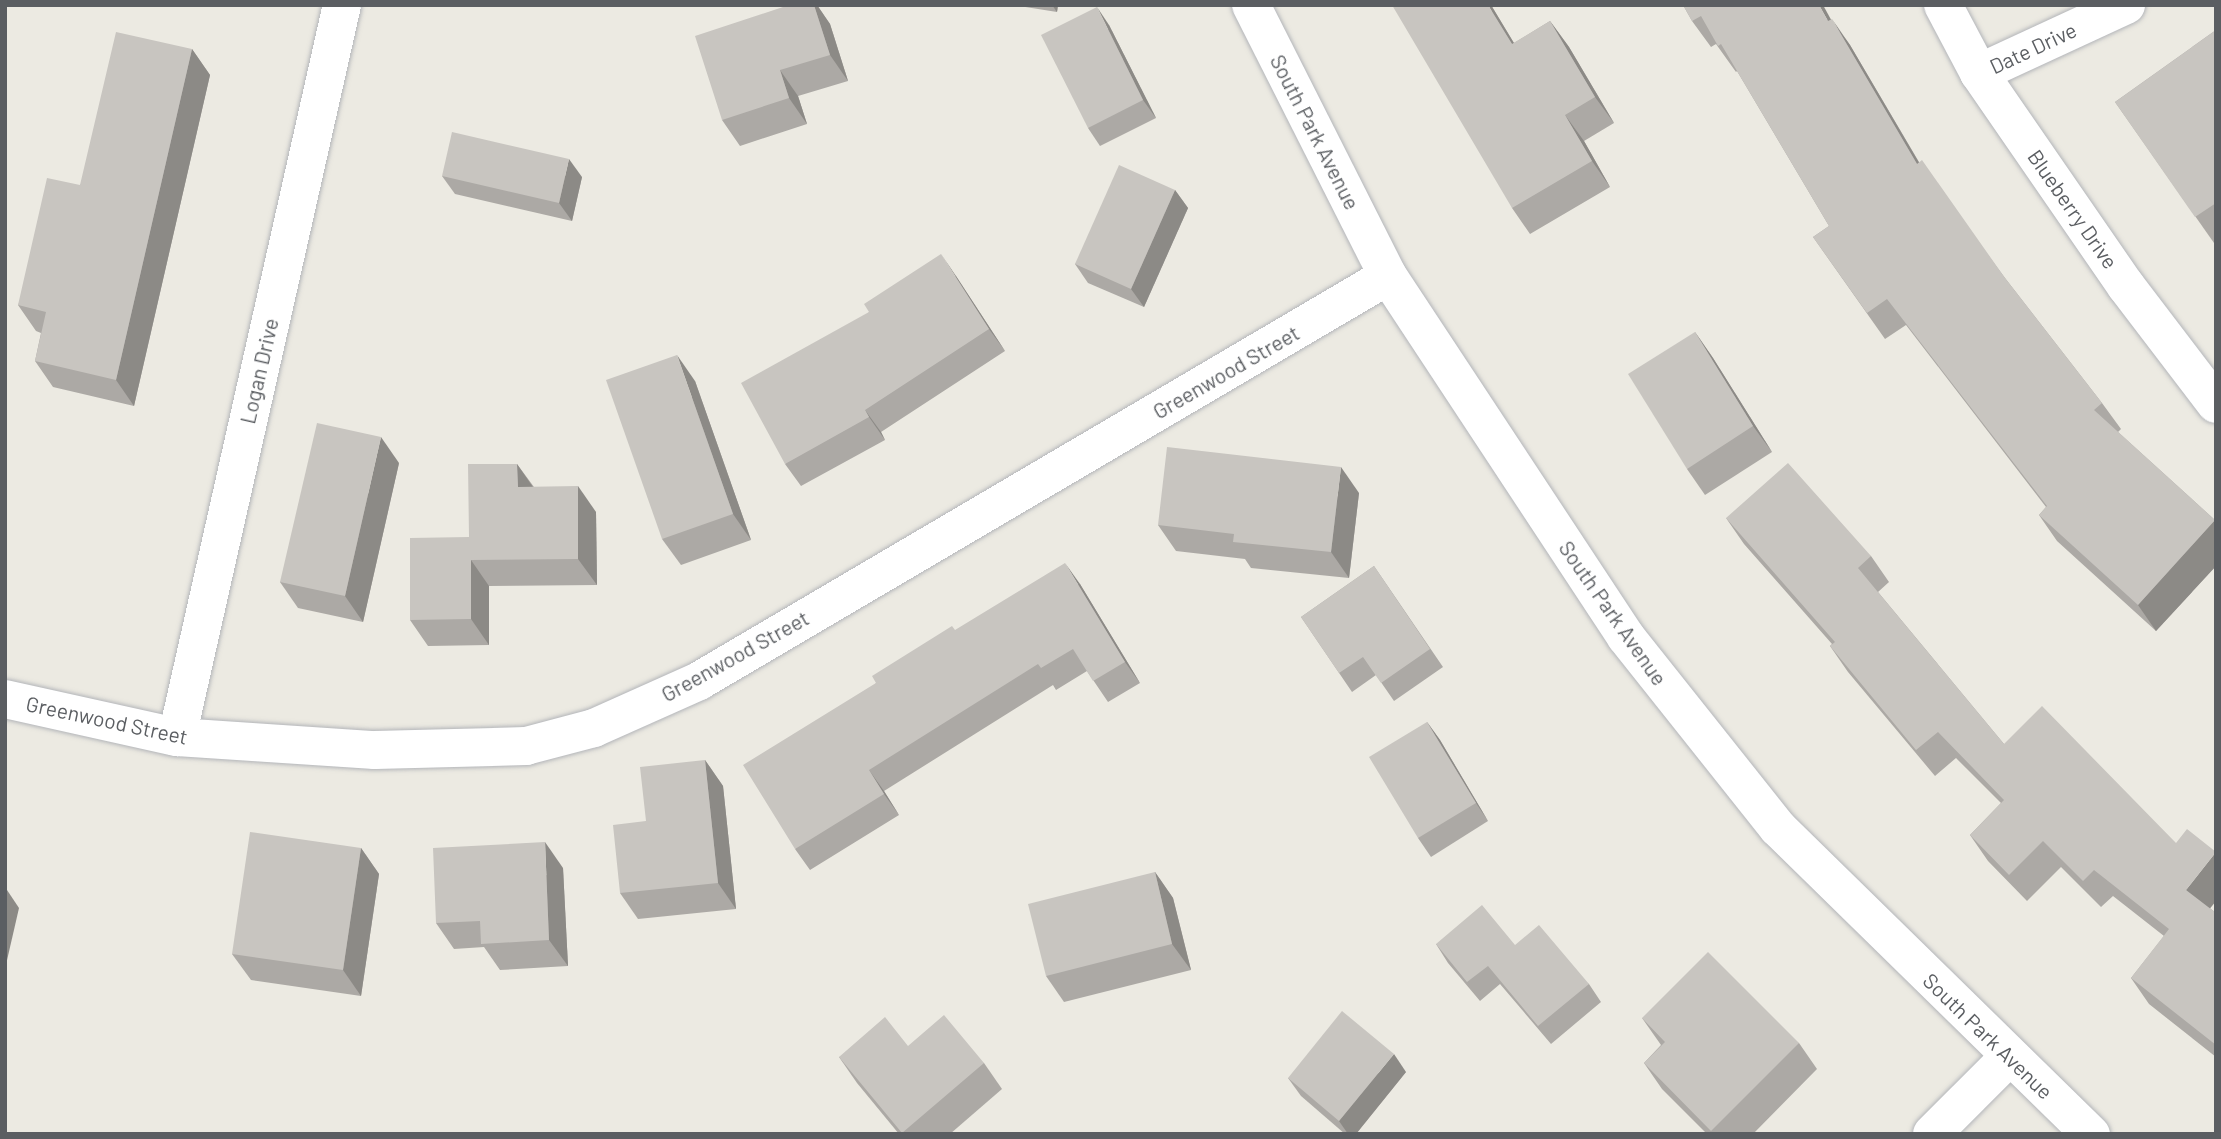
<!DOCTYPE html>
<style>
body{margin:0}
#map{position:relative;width:2221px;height:1139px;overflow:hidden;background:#eceae2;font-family:Barlow,sans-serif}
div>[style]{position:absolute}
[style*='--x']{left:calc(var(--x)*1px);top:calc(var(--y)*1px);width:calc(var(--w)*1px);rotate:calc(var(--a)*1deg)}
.roads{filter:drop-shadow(0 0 2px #b3b5b9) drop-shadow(0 0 2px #b3b5b9)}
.minor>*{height:38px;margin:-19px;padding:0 19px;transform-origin:19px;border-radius:19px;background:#fff}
.wall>*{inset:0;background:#aca9a5}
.shaded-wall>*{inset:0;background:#8c8a86}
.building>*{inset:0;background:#c8c5c0}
span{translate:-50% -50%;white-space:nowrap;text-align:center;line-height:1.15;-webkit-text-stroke:7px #fff;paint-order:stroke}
.street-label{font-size:21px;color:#5b5e62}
.frame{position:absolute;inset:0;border:7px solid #5b5e62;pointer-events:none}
</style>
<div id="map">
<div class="roads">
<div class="minor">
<div style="--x:1251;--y:5;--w:304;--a:63.2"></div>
<div style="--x:1388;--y:276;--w:432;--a:56.6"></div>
<div style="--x:1626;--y:637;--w:244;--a:51.5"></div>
<div style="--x:1778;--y:828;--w:438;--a:44.4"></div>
<div style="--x:1943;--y:5;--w:77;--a:62.1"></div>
<div style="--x:1979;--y:73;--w:259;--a:55.4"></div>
<div style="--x:2126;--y:286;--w:148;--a:52.7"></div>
<div style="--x:1979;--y:73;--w:162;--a:-24.8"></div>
<div style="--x:5;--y:699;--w:176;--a:12.5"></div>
<div style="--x:177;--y:737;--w:198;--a:3.8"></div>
<div style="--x:375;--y:750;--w:151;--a:-1.5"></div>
<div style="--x:526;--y:746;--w:70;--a:-14.8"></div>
<div style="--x:594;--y:728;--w:115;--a:-24.1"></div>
<div style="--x:699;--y:681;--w:799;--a:-30.45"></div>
<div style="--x:177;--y:737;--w:750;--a:-77.3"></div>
<div style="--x:1932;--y:1134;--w:109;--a:-45"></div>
</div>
</div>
<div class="wall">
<div style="clip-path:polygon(789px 5px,817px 5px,830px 24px,848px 81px,798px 96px,807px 124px,740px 146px,722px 120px)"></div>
<div style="clip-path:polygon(1012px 5px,1058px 5px,1057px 12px)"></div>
<div style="clip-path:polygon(1491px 5px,1514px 43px,1550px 21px,1569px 47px,1614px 123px,1584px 141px,1610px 187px,1530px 234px,1512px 208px)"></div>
<div style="clip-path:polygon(1683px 5px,1831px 20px,1850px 45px,1919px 162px,2005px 278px,2102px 403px,2121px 429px,2118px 432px,2216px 521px,2216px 566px,2156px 631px,2057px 541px,2039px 515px,2046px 507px,1906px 325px,1885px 339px,1813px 237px,1829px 226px,1737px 71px,1736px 72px,1716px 44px,1711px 47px,1692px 21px)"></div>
<div style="clip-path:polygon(1109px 25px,1156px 118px,1100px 146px,1088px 128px)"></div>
<div style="clip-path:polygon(2216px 30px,2216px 242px,2214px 243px,2115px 102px)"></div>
<div style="clip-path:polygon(192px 49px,210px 75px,134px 406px,53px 387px,35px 361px,41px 333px,36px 331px,18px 305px,80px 185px)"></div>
<div style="clip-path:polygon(442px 176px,582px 177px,572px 221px,455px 194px)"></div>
<div style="clip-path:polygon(1175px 190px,1188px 208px,1144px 307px,1088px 283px,1075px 264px)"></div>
<div style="clip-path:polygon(956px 276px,1005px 351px,881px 432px,885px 440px,801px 486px,785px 464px,869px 312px)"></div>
<div style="clip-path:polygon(1695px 332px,1713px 358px,1772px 452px,1705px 495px,1687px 469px)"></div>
<div style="clip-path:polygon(695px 381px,751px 540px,681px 565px,662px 539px)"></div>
<div style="clip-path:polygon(399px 463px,363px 622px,298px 608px,280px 582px)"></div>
<div style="clip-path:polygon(517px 464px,534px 487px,596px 512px,597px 585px,489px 586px,489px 645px,428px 646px,410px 620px,469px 537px)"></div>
<div style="clip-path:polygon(1359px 493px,1349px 578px,1251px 568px,1245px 559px,1176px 551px,1158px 525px)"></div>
<div style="clip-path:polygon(1726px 518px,1871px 556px,1889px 582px,1878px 592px,2004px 744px,2216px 913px,2216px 1057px,2149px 1004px,2131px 978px,2164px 936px,2113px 896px,2101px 907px,2061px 867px,2027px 901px,1988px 861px,1970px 835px,2001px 803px,1956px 758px,1935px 776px,1848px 672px,1830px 646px,1832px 644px,1744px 544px)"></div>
<div style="clip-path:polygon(1374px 566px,1443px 667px,1394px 701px,1376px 675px,1352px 692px,1301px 617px)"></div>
<div style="clip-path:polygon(1080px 584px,1140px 683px,1108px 702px,1087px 671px,1056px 690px,1053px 685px,884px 791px,899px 815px,810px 870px,795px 849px,876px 683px)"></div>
<div style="clip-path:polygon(1427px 722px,1440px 740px,1488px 821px,1431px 857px,1418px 838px)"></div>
<div style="clip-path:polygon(705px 760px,723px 786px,736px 909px,638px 919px,620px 893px,646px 821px)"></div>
<div style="clip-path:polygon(361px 848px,379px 874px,361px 996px,251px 980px,232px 954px)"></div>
<div style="clip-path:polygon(563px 868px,568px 966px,500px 970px,484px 947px,454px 949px,436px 923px)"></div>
<div style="clip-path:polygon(1155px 872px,1173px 898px,1191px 970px,1064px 1002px,1046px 976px)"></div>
<div style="clip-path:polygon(1436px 944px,1515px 945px,1589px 984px,1601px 1002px,1551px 1044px,1500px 984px,1480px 1001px,1448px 963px)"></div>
<div style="clip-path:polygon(1642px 1018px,1799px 1043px,1817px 1069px,1753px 1134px,1707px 1134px,1662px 1089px,1644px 1063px,1661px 1045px)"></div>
<div style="clip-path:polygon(908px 1046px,984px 1063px,1002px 1089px,950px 1134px,899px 1134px,857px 1083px,839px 1057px)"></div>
<div style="clip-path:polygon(1406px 1072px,1356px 1134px,1345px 1134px,1301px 1096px,1288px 1078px)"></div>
</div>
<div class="shaded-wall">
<div style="clip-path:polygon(814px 5px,817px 5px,830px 24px,848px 81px,830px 55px)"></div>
<div style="clip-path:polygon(1052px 5px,1058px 5px,1057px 12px)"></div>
<div style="clip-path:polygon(1488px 5px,1491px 5px,1530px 70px,1512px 44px)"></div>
<div style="clip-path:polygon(1819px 5px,1823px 5px,1846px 47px,1828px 21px)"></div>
<div style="clip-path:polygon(1097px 7px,1109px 25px,1156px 118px,1143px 100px)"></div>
<div style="clip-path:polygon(1832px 19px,1850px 45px,1935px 190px,1917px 164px)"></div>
<div style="clip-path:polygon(1550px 21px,1569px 47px,1614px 123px,1595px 97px)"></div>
<div style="clip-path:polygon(192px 49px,210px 75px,134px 406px,116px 380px)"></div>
<div style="clip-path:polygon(780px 70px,798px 96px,807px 124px,789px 98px)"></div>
<div style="clip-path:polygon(1565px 115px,1584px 141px,1610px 187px,1592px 161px)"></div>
<div style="clip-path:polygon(569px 159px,582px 177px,572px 221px,559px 203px)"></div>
<div style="clip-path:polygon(1175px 190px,1188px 208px,1144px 307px,1131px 289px)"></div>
<div style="clip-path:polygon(941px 254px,956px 276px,1005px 351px,989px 329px)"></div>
<div style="clip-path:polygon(1695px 332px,1713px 358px,1772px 452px,1753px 426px)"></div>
<div style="clip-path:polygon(677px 355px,695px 381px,751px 540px,733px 514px)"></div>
<div style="clip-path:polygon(865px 410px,881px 432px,885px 440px,869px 417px)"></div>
<div style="clip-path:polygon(381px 437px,399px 463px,363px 622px,345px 596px)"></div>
<div style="clip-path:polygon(517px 464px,535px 490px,518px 487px)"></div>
<div style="clip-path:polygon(1341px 467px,1359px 493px,1349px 578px,1331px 552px)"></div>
<div style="clip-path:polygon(578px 486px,596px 512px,597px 585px,578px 559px)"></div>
<div style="clip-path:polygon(2215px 520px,2216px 566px,2156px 631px,2138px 605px)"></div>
<div style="clip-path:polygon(471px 560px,489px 586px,489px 645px,471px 619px)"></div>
<div style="clip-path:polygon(1065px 563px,1080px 584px,1140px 683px,1125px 662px)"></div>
<div style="clip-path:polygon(1427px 722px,1440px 740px,1488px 821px,1476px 803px)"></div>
<div style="clip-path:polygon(705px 760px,723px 786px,736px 909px,718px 883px)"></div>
<div style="clip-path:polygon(869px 770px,884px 791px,899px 815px,884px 794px)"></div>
<div style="clip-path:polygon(545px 842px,563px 868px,568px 966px,549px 940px)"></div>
<div style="clip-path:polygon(361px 848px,379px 874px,361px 996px,343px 970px)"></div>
<div style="clip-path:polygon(2216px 852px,2216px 901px,2204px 916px,2186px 890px)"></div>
<div style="clip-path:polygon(1155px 872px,1173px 898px,1191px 970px,1172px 944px)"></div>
<div style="clip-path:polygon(5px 887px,19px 908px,5px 969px)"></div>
<div style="clip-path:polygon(1394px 1054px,1406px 1072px,1356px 1134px,1348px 1134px,1339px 1121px)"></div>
</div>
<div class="building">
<div style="clip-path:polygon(789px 5px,814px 5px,830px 55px,780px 70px,789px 98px,722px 120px,695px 36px)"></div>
<div style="clip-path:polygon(1392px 5px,1488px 5px,1512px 44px,1550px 21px,1595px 97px,1565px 115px,1592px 161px,1512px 208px)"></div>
<div style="clip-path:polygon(1683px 5px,1819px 5px,1828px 21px,1832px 19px,1917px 164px,1922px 160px,2005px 278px,2102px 403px,2094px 410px,2215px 520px,2138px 605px,2039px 515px,2047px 506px,1887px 299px,1867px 313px,1813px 237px,1829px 226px,1721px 44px,1718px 46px,1701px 16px,1692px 21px)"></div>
<div style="clip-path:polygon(1097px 7px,1143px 100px,1088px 128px,1041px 35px)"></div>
<div style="clip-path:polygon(2216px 30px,2216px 203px,2195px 217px,2115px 102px)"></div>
<div style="clip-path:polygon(116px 32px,192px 49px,116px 380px,35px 361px,46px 312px,18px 305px,47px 178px,80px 185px)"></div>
<div style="clip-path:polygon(452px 132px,569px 159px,559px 203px,442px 176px)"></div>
<div style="clip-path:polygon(1119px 165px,1175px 190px,1131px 289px,1075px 264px)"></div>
<div style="clip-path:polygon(941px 254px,989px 329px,865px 410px,869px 417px,785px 464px,741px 383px,869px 312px,864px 304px)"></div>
<div style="clip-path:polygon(1695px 332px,1753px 426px,1687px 469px,1628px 374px)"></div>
<div style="clip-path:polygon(677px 355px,733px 514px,662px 539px,606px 380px)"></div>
<div style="clip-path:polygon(317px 423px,381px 437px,345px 596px,280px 582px)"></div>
<div style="clip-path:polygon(1167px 447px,1341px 467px,1331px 552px,1233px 542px,1234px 534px,1158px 525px)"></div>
<div style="clip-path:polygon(1788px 463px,1871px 556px,1858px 568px,2004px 744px,2042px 706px,2176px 843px,2187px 829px,2216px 852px,2186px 890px,2216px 913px,2216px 1045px,2131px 978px,2169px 929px,2094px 870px,2083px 881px,2043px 841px,2009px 875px,1970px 835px,2004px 800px,1938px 732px,1916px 750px,1830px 646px,1835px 642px,1726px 518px)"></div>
<div style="clip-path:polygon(468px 464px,517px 464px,518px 487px,578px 486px,578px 559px,471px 560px,471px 619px,410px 620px,410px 538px,469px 537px)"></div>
<div style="clip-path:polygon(1065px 563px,1125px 662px,1093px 681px,1073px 649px,1041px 668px,1038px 664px,869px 770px,884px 794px,795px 849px,743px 765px,876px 683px,872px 676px,952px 626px,955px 630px)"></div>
<div style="clip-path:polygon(1374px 566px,1430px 649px,1381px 683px,1363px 657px,1339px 673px,1301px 617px)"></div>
<div style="clip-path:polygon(1427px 722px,1476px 803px,1418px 838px,1369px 757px)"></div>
<div style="clip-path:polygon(705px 760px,718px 883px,620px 893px,613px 825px,646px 821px,640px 767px)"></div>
<div style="clip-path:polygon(250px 832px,361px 848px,343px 970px,232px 954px)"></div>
<div style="clip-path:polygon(545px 842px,549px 940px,481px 944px,480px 921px,436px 923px,433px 848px)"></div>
<div style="clip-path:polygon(1155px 872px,1172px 944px,1046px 976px,1028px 904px)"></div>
<div style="clip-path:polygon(1482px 905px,1515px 945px,1539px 925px,1589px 984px,1538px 1026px,1488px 966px,1467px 982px,1436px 944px)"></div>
<div style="clip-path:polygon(1708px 952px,1799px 1043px,1711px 1131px,1644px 1063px,1665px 1042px,1642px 1018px)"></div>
<div style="clip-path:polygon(1342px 1011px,1394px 1054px,1339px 1121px,1288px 1078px)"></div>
<div style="clip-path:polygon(944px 1015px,984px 1063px,902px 1133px,839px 1057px,885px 1017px,908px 1046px)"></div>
</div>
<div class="street-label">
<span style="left:2033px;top:48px;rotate:-25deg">Date Drive</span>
<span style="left:1315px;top:132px;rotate:63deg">South Park Avenue</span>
<span style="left:2073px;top:209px;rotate:55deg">Blueberry Drive</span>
<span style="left:259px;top:371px;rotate:-77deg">Logan Drive</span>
<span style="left:1226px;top:372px;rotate:-30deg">Greenwood Street</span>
<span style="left:1613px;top:613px;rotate:55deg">South Park Avenue</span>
<span style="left:735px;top:656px;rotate:-29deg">Greenwood Street</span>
<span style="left:107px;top:720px;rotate:12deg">Greenwood Street</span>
<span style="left:1988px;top:1036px;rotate:44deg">South Park Avenue</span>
</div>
<div class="frame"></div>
</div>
